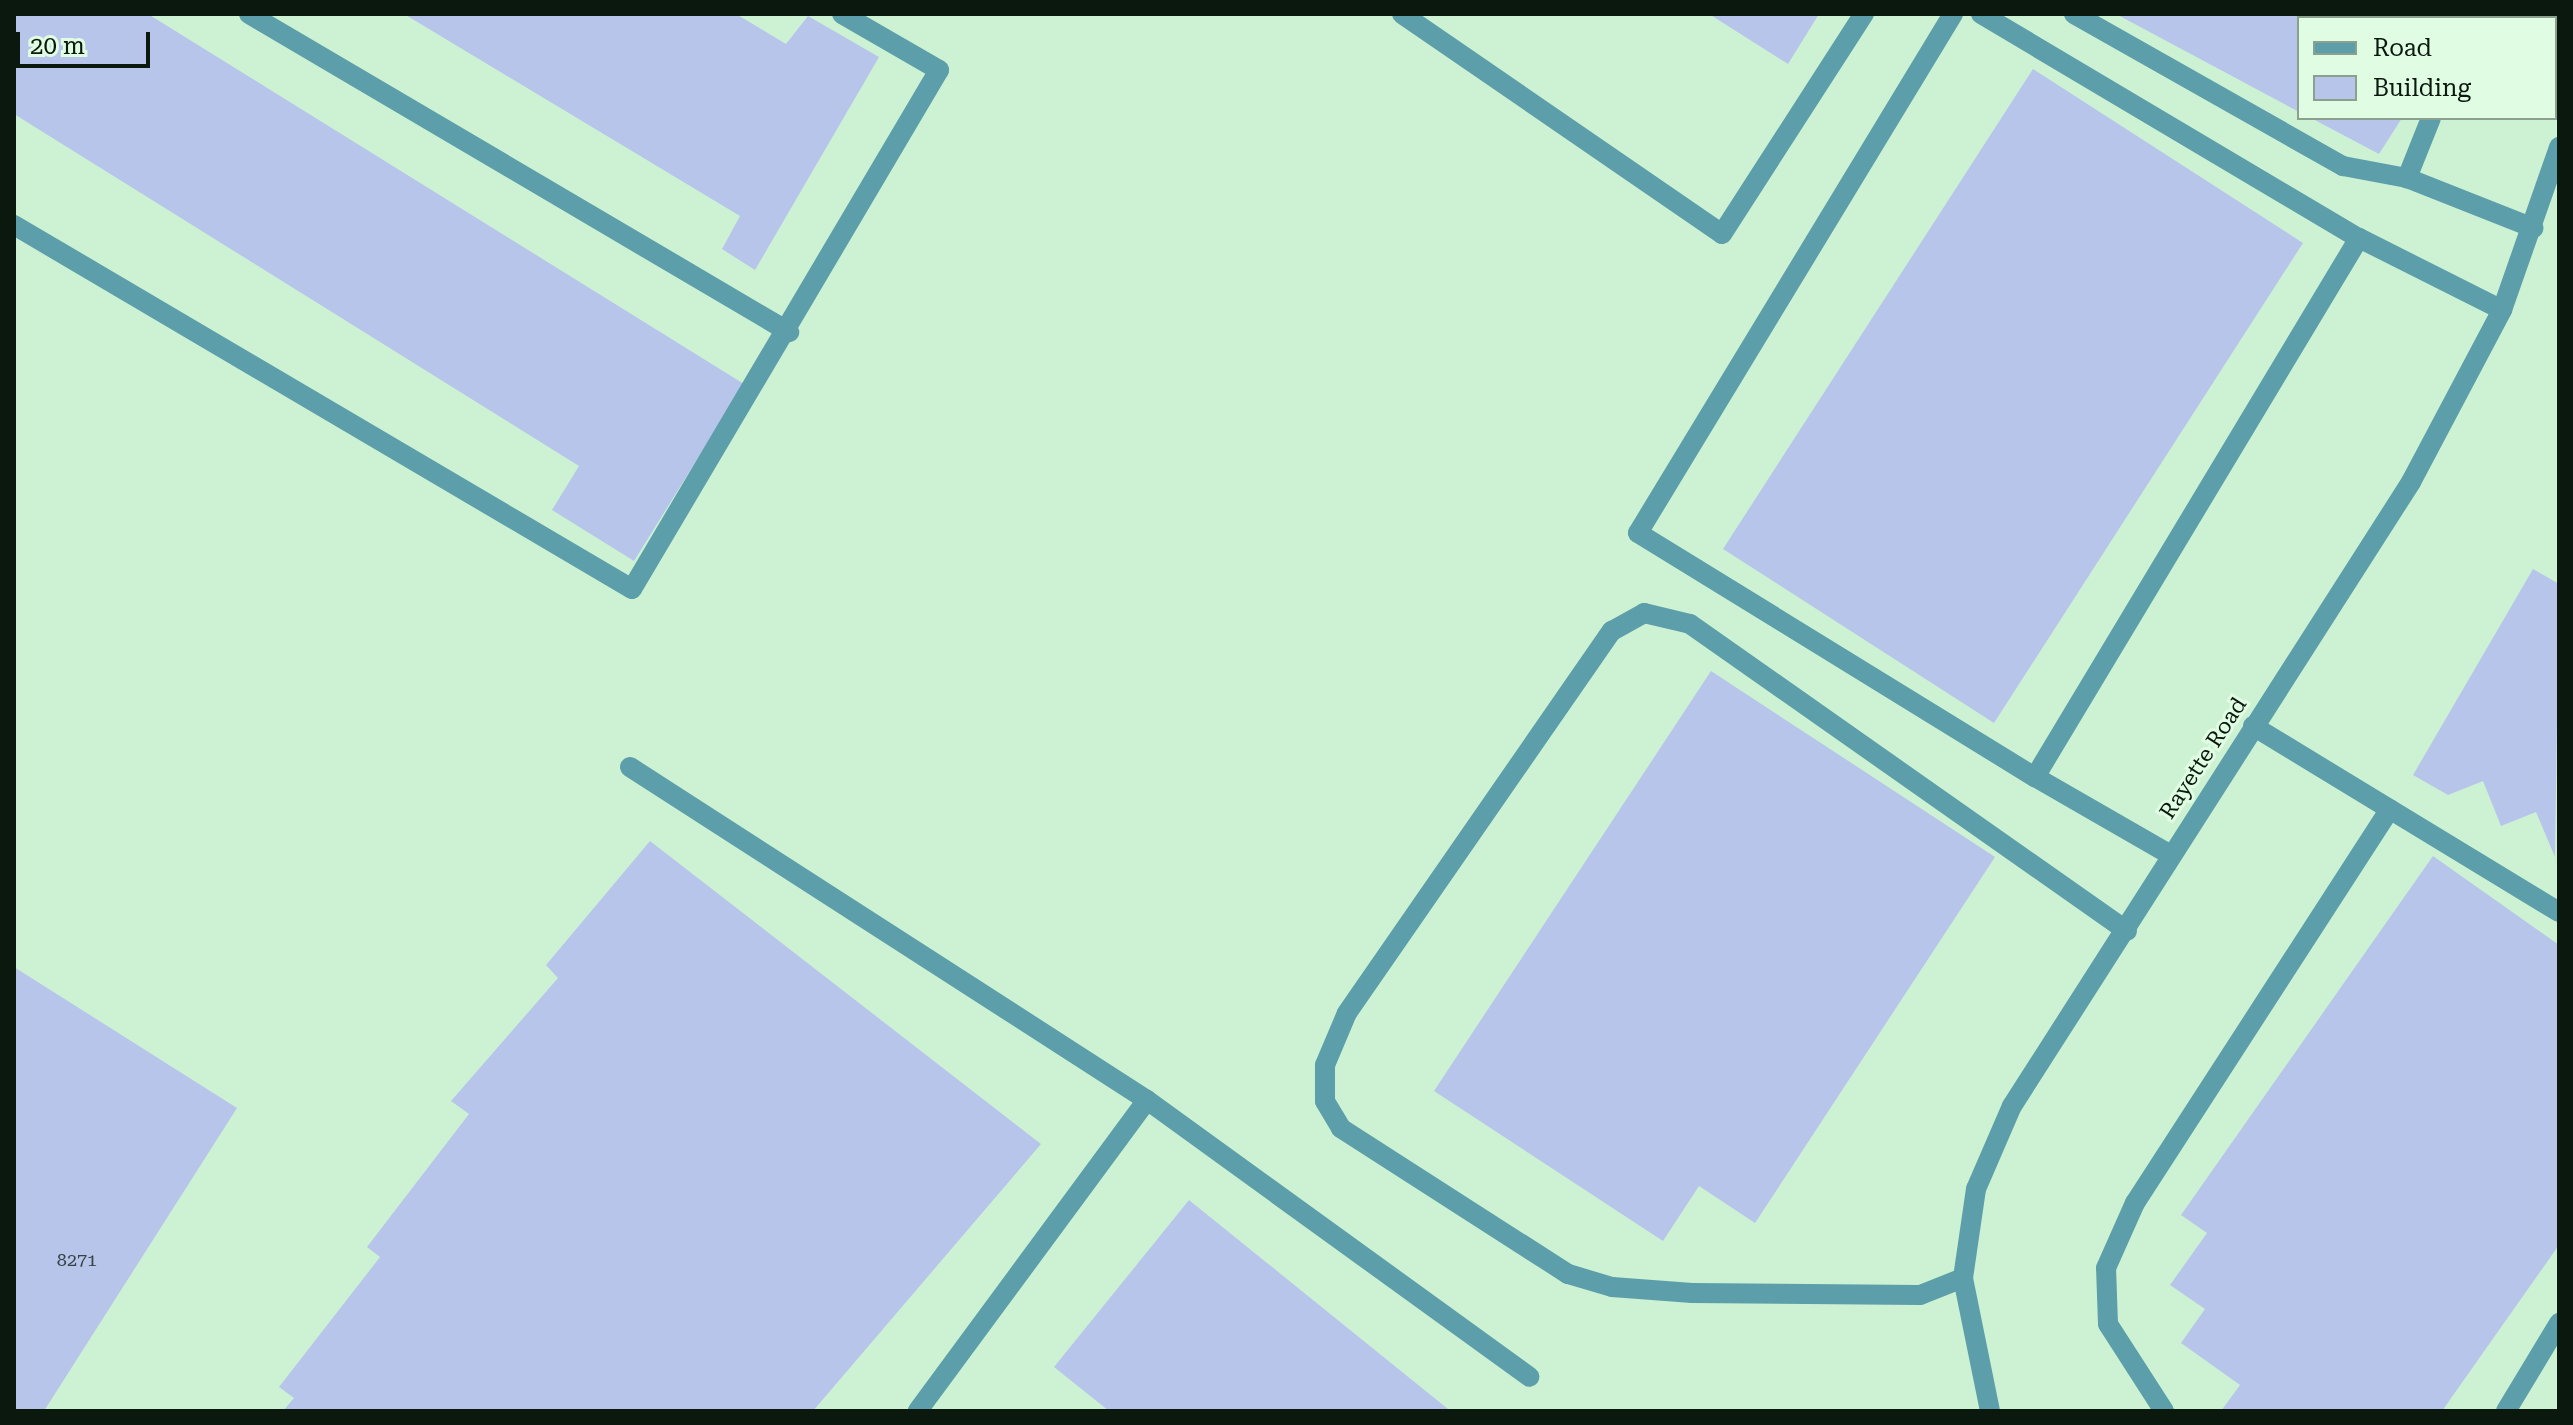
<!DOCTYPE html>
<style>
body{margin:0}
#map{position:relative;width:2573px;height:1425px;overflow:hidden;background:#cdf2d3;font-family:"Roboto Serif",serif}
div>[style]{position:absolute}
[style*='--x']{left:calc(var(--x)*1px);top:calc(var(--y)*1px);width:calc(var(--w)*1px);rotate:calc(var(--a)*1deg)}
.building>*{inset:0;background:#b7c5eb}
.minor>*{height:20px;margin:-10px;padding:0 10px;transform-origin:10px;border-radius:10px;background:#5c9eaa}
span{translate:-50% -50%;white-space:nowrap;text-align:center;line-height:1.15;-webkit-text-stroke:6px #e0fde4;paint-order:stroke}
.number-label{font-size:18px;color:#364344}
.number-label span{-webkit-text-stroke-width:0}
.street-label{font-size:22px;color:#0b180d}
.frame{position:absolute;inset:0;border:16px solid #0b180d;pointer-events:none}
.legend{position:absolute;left:2297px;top:16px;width:260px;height:104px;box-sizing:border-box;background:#e0fde4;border:2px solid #8ba18e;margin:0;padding:10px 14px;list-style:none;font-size:24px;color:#0b180d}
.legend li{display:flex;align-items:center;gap:16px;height:40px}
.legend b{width:40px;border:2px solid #8ba18e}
.scale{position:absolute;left:16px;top:32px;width:134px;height:36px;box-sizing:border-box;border:4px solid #0b180d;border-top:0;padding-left:10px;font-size:24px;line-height:28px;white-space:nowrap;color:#0b180d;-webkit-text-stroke:6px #e0fde4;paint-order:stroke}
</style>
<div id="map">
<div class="building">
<div style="clip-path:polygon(14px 14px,148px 14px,744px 384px,634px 561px,552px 510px,579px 466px,14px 114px)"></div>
<div style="clip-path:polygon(404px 14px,736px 14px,786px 44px,808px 16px,879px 57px,755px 270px,722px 249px,740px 216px)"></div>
<div style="clip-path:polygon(1709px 14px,1819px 14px,1788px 64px)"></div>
<div style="clip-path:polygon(2116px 14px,2429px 14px,2299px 18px,2299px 112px)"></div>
<div style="clip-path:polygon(2033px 69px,2303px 243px,1994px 723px,1723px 549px)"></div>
<div style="clip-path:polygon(2311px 118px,2402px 118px,2379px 154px)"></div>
<div style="clip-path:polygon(2533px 569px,2559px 584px,2555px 857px,2536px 812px,2501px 826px,2483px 781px,2448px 795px,2413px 775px)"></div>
<div style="clip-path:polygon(1711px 671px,1995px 857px,1755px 1223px,1699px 1186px,1663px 1241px,1434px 1091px)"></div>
<div style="clip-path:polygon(650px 841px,1041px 1144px,813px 1411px,283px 1411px,294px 1398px,279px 1387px,380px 1257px,367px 1247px,469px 1114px,451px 1101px,558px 978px,546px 965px)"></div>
<div style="clip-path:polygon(2433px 856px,2559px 945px,2559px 1245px,2442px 1411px,2221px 1411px,2240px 1385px,2181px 1343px,2205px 1309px,2170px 1285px,2207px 1233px,2181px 1215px)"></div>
<div style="clip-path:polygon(14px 967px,237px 1108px,44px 1411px,14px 1411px)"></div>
<div style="clip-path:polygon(1189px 1200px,1448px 1409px,1447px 1411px,1109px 1411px,1054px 1367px)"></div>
</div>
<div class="minor">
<div style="--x:249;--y:14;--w:627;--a:30.49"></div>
<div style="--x:1402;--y:14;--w:388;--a:34.5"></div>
<div style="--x:1722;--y:234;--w:262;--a:-57.2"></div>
<div style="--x:1953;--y:14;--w:607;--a:121.26"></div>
<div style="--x:1638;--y:533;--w:466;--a:31.6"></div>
<div style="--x:1981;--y:14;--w:439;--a:30.7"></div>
<div style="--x:2074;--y:14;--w:309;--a:29.5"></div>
<div style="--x:2343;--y:166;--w:65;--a:10.6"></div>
<div style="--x:2469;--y:18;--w:4;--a:-63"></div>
<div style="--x:2431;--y:118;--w:65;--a:111.8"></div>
<div style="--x:2407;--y:178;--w:136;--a:21.6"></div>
<div style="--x:14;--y:225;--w:717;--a:30.5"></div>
<div style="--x:632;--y:589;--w:603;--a:-59.39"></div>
<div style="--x:939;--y:70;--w:112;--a:-150"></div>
<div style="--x:2253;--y:726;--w:358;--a:31.3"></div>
<div style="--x:630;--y:767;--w:615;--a:32.79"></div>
<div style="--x:1147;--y:1100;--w:386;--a:126.4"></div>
<div style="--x:2169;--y:854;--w:155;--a:-150.1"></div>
<div style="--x:2035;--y:777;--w:629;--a:-58.99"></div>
<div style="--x:2359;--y:238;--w:160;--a:26.7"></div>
<div style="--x:1147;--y:1100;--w:472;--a:35.9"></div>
<div style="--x:1963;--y:1278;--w:46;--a:158.4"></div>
<div style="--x:1920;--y:1295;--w:228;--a:-179.5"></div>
<div style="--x:1692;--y:1293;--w:80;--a:-175.7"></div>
<div style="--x:1612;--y:1287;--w:46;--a:-163.5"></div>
<div style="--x:1568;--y:1274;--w:270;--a:-147.3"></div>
<div style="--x:1341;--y:1128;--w:31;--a:-121"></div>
<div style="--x:1325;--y:1101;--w:36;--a:-90"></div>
<div style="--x:1325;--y:1065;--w:56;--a:-67.1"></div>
<div style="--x:1347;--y:1013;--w:465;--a:-55.3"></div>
<div style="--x:1612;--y:631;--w:37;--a:-29"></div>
<div style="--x:1644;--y:613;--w:47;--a:13.4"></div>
<div style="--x:1690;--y:624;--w:534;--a:35.09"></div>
<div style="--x:1990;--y:1411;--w:136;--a:-101.5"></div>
<div style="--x:1963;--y:1278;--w:90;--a:-81.7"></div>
<div style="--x:1976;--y:1189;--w:90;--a:-66.6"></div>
<div style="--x:2012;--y:1106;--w:741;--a:-57.4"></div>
<div style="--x:2411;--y:482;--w:195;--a:-62.1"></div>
<div style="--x:2502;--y:310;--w:173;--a:-70.7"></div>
<div style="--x:2164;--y:1411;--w:103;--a:-122.8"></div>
<div style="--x:2108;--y:1324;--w:56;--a:-92"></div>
<div style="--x:2106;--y:1268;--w:71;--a:-66"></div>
<div style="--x:2135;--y:1203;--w:469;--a:-57.1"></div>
<div style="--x:2506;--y:1411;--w:103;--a:-58.9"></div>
</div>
<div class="number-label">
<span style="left:77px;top:1260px">8271</span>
</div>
<div class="street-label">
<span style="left:2203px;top:758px;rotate:-57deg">Rayette Road</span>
</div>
<div class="frame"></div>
<ul class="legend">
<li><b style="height:10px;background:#5c9eaa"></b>Road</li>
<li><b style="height:22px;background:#b7c5eb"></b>Building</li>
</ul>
<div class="scale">20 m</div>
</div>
